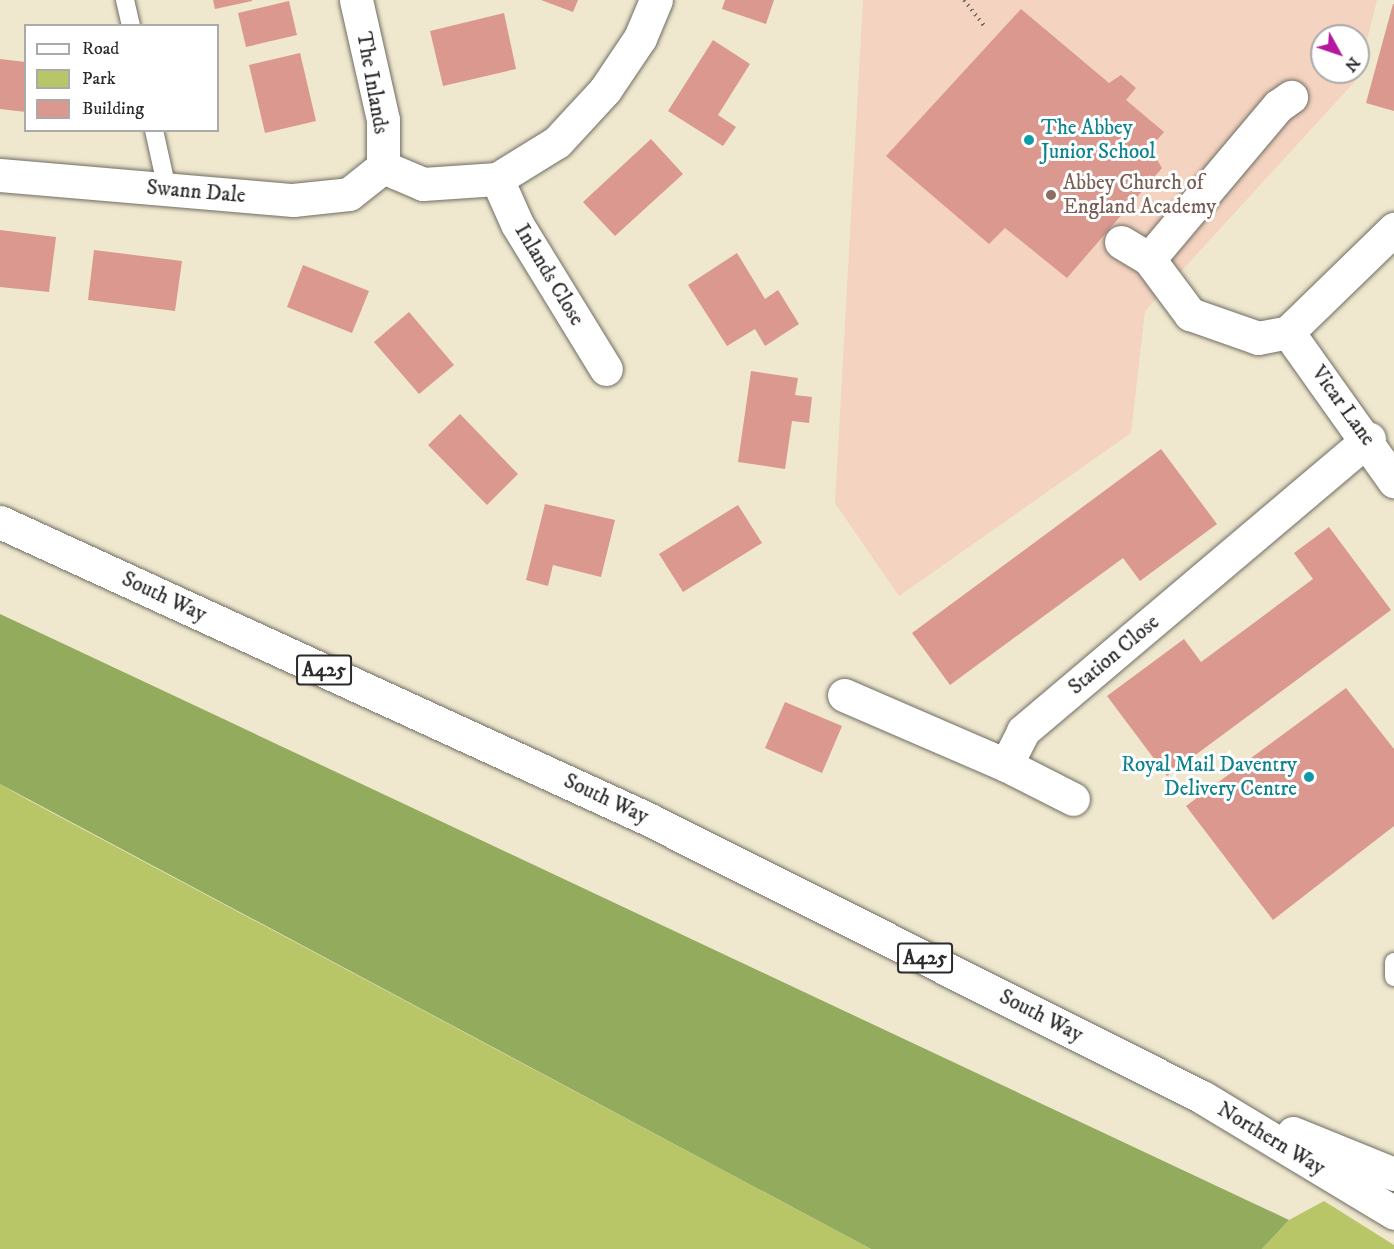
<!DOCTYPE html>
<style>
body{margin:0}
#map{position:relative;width:1394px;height:1249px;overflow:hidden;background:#efe8ce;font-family:"IM FELL DW Pica",serif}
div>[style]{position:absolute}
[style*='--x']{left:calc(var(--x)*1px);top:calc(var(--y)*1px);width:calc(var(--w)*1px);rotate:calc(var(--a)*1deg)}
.built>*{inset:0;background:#f4d3c0}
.green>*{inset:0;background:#b9c668}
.forest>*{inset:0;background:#92ab5c}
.building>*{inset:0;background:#da988e}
.path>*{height:4px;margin-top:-2px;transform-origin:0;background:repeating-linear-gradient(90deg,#706d64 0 1.5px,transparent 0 6px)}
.roads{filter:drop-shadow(0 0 2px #706d64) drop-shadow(0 0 2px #706d64)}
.service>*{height:18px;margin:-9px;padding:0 9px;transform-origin:9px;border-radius:9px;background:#fff}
.minor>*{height:33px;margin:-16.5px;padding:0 16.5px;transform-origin:16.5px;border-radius:16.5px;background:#fff}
.primary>*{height:33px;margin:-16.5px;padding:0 16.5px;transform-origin:16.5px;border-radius:16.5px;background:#fff}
.dots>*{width:16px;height:16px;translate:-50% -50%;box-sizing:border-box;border:3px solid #fff;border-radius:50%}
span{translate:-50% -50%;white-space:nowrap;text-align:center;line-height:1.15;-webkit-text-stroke:6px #fff;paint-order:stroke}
.shield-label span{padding:2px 4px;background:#fff;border:2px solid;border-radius:4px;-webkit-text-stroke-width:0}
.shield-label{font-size:20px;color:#2b2b2b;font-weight:700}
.street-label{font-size:21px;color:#2b2b2b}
.culture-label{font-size:21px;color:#0d838f}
.left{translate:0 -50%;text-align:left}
.right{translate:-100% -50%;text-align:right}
.education-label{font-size:21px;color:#785e54}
.legend{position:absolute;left:24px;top:24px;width:195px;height:108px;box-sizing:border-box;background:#fff;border:2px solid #aaa;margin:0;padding:8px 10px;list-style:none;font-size:18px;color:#2b2b2b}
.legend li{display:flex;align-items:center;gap:12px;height:30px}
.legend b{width:30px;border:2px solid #aaa}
.north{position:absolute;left:1310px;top:24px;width:60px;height:60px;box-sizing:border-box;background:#fff;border:2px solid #aaa;border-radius:50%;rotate:130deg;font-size:16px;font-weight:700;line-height:24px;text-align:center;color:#2b2b2b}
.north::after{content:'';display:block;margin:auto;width:21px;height:27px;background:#b5179e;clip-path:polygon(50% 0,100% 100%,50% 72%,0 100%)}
</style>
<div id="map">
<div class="built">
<div style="clip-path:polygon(evenodd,863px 0,1377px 0,1357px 79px,1145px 311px,1131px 433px,899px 596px,835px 503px,863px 0,1322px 36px,1358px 36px,1358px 72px,1322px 72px,1322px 36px)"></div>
</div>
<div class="green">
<div style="clip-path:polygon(0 784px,30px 801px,871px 1249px,0 1249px)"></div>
<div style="clip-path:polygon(1324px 1201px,1394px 1245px,1394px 1249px,1262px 1249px,1289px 1220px)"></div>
</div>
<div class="forest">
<div style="clip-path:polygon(0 614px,1289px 1220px,1262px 1249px,871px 1249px,0 784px)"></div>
</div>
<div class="building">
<div style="clip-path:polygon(213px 0,252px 0,252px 1px,215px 9px)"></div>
<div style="clip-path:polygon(541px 0,578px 0,573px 12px)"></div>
<div style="clip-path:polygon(725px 0,774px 0,766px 24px,722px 9px)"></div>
<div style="clip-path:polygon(289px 1px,297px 35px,246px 47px,238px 13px)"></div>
<div style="clip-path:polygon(1393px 4px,1394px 4px,1394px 111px,1366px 103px)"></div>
<div style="clip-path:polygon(1021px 9px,1109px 83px,1121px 75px,1136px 88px,1126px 100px,1164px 132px,1150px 148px,1162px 168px,1067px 278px,1005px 228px,989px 244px,886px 156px)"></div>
<div style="clip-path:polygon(504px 13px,516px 69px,443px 86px,430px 31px)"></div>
<div style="clip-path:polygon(713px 40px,750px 64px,718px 115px,736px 127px,723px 146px,668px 111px)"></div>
<div style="clip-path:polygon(300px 53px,316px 121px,265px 133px,249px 65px)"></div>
<div style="clip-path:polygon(0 59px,26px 62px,26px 112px,0 109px)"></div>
<div style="clip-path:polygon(651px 139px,683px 174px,615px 236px,583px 202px)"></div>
<div style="clip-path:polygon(0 230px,56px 237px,49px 292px,0 287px)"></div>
<div style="clip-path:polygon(94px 250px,182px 261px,175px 311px,88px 300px)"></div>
<div style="clip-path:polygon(737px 253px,765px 299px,778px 290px,799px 324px,765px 346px,755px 329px,727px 346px,688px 285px)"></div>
<div style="clip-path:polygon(303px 265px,369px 291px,352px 333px,287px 307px)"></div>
<div style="clip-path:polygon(409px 312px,454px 365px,419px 394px,374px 342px)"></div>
<div style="clip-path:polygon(751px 371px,798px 378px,795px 395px,812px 397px,809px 423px,792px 421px,785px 469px,738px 462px)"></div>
<div style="clip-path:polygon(460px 414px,518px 474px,487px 505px,428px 445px)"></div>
<div style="clip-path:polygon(1161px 449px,1217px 524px,1140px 581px,1123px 558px,950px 685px,912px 633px)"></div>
<div style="clip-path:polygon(545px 504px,615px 520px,601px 577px,553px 565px,548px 586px,526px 580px)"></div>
<div style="clip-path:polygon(738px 505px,762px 543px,683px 592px,659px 554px)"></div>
<div style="clip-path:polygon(1329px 527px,1391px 610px,1167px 776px,1107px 696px,1184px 639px,1201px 662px,1313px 579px,1294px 553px)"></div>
<div style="clip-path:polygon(1346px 688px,1394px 749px,1394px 826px,1273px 920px,1186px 806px)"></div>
<div style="clip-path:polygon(785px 702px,842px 726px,822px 773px,765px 748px)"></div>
</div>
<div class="path">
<div style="--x:964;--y:0;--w:34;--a:52"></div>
</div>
<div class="roads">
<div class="service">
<div style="--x:125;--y:0;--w:27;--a:77"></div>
<div style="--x:154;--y:130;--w:60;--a:77.6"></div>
<div style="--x:1394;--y:962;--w:15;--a:90"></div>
</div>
<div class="minor">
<div style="--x:356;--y:0;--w:123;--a:77.3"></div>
<div style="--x:383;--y:120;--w:47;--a:90"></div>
<div style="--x:383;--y:167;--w:43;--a:23"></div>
<div style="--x:423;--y:184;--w:74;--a:-3.9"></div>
<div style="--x:497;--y:179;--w:70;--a:-31.7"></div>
<div style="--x:557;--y:142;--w:71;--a:-47.3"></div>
<div style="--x:605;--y:90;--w:63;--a:-56.1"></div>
<div style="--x:640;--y:38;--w:41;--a:-67.2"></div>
<div style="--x:0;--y:175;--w:294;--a:4.9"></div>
<div style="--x:293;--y:200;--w:56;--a:-6.1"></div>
<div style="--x:349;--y:194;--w:43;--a:-38.5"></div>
<div style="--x:497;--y:179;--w:49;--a:66"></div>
<div style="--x:517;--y:224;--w:170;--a:58.5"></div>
<div style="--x:1121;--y:242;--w:33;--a:31"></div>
<div style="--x:1149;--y:259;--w:69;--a:53.3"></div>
<div style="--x:1190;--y:314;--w:72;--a:19.4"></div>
<div style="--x:1258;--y:338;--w:31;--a:-11"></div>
<div style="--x:1149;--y:259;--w:200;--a:-49.9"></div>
<div style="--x:1278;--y:106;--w:16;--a:-35"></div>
<div style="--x:1288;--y:332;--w:183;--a:54.6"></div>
<div style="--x:1288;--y:332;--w:148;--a:-44.2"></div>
<div style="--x:844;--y:695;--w:176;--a:23.4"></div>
<div style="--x:1006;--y:765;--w:38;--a:-63"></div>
<div style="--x:1023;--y:731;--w:453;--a:-40.2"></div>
<div style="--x:1006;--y:765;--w:75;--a:26.9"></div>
</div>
<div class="primary">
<div style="--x:0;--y:522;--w:713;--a:24.62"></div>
<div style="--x:648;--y:819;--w:620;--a:26.65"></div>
<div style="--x:1202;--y:1097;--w:224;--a:31.1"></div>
<div style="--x:1293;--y:1133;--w:109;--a:22.1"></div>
</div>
</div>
<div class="dots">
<div style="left:1029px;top:140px;background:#0f9aa8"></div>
<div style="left:1051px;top:195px;background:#8d6e63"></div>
<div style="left:1309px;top:777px;background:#0f9aa8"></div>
</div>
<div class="shield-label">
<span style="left:324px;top:670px">A425</span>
<span style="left:925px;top:958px">A425</span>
</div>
<div class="street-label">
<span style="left:372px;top:83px;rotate:80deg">The Inlands</span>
<span style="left:196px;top:192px;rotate:5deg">Swann Dale</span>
<span style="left:549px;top:275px;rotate:59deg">Inlands Close</span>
<span style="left:1343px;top:406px;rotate:54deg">Vicar Lane</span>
<span style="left:164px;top:597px;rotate:25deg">South Way</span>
<span style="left:1114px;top:655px;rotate:-40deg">Station Close</span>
<span style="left:606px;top:799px;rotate:25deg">South Way</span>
<span style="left:1041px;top:1016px;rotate:27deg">South Way</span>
<span style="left:1271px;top:1139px;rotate:31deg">Northern Way</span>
</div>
<div class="culture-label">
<span class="left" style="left:1041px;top:140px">The Abbey<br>Junior School</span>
<span class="right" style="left:1297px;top:777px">Royal Mail Daventry<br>Delivery Centre</span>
</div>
<div class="education-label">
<span class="left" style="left:1063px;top:195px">Abbey Church of<br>England Academy</span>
</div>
<ul class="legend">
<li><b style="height:8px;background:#fff"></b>Road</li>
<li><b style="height:16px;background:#b9c668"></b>Park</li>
<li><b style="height:16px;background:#da988e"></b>Building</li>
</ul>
<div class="north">N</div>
</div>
